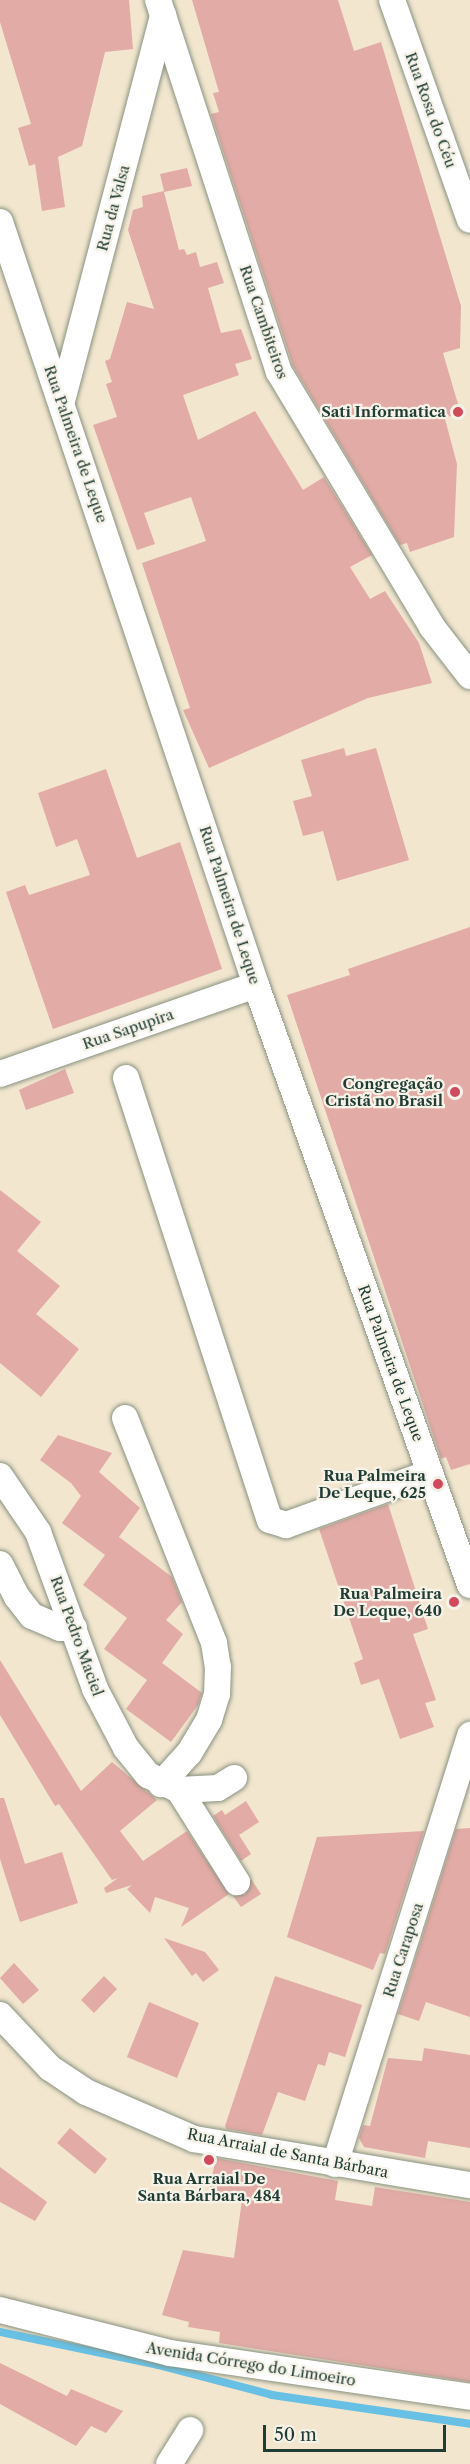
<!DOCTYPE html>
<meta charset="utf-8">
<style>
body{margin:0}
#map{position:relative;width:470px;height:2464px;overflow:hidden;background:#f2e6ce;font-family:"Libre Caslon Text",serif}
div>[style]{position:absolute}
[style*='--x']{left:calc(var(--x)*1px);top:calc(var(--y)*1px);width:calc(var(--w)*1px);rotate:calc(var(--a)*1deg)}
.stream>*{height:8px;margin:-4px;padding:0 4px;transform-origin:4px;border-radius:4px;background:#68c1e5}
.building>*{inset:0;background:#e2aba5}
.roads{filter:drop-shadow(0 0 2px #889281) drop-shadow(0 0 2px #889281)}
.minor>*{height:26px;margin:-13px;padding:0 13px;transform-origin:13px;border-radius:13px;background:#fff}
.dots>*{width:16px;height:16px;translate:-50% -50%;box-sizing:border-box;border:3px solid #f7f3e8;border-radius:50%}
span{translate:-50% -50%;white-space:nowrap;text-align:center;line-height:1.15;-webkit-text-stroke:4.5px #f7f3e8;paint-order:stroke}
.street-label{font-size:15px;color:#1f3d34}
.poi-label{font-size:15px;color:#1f3d34;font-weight:700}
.right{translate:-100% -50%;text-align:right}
.scale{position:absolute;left:263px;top:2425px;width:183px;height:27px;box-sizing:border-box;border:3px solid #1f3d34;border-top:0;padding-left:8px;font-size:18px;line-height:21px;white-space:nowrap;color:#1f3d34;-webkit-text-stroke:4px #f7f3e8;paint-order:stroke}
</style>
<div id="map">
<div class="stream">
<div style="--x:0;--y:2332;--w:161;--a:11.8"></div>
<div style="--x:158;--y:2365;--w:118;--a:14.7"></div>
<div style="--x:272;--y:2395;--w:200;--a:8.3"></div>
</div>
<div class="building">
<div style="clip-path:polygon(0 0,129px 0,133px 49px,105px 52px,82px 146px,58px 157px,65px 207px,42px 211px,35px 164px,29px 166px,18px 128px,31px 124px,0 22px)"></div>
<div style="clip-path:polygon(192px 0,338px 0,354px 51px,381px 42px,461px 306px,460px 348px,443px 353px,460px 411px,445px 419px,457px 464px,454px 537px,410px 552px,407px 543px,400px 545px,293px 366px,211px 114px,219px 112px,213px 93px,219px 92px)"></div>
<div style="clip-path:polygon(187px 168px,192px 186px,164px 192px,179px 250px,184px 249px,187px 255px,196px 252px,200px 267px,217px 262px,224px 283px,208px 288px,221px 333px,241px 329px,252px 359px,235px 364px,239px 375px,183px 395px,198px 440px,255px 411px,303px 490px,324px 477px,372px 555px,350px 567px,370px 599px,385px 591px,419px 643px,432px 683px,368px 698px,209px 768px,183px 710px,190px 708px,142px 563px,206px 541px,191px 497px,144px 513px,155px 544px,137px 550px,93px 425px,117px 417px,106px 384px,112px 382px,105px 361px,110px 359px,127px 302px,154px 309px,128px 230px,133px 210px,143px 207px,142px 196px,164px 191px,160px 174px)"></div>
<div style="clip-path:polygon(344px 748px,346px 756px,376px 748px,409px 860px,337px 881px,323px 831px,303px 836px,293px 801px,312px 796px,301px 760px)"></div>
<div style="clip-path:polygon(106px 769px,137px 858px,180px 842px,222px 969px,53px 1029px,6px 892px,25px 885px,29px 895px,90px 875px,77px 839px,56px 847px,38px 793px)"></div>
<div style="clip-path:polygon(470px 927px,470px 1464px,451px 1470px,446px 1457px,441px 1459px,434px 1438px,287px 995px,350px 975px,348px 969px)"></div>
<div style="clip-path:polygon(65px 1069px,74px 1093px,26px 1110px,19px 1090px)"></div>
<div style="clip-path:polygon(0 1190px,41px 1222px,17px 1251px,60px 1286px,36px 1314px,79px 1349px,41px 1397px,0 1363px)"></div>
<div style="clip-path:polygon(58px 1435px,112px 1453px,99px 1472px,140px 1508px,119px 1537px,172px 1577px,182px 1602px,166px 1620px,183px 1634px,162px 1663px,202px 1693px,198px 1705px,171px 1742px,126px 1709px,147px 1680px,104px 1649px,127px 1618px,83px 1585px,105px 1555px,62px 1523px,81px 1496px,71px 1483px,40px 1460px)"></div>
<div style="clip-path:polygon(388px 1504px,428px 1629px,413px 1634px,436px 1700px,425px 1703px,434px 1727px,400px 1739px,379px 1679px,361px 1685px,354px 1663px,363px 1659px,319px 1529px)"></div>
<div style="clip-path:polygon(0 1660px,81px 1791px,112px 1762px,157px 1800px,120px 1831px,143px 1861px,187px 1831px,229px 1894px,181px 1927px,189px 1908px,155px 1897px,150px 1913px,127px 1889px,132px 1885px,106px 1893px,104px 1888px,118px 1878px,112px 1880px,59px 1804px,55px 1806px,0 1715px)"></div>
<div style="clip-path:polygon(0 1798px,4px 1798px,25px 1864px,62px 1852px,78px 1903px,20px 1922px,0 1859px)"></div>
<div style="clip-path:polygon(246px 1801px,259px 1822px,239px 1835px,251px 1854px,241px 1861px,213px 1816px,222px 1810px,225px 1815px)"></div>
<div style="clip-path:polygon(470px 1828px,470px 2017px,426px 2002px,419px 2021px,398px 2014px,456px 1829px)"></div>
<div style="clip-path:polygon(424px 1831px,385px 1954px,380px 1953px,373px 1970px,287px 1937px,317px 1837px)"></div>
<div style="clip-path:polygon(251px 1879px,261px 1894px,241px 1907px,233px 1896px,245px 1894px)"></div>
<div style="clip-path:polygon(164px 1938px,205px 1952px,219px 1970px,203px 1982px,196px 1973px,192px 1976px)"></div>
<div style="clip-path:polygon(14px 1963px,39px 1990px,23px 2004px,0 1978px)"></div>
<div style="clip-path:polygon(104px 1976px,117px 1989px,94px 2013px,81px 2000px)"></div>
<div style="clip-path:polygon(275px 1976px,362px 2005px,345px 2057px,329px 2052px,325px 2066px,318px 2064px,305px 2101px,278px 2092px,262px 2135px,227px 2129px,225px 2126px)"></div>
<div style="clip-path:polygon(149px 2002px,199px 2023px,177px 2078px,127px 2057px)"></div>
<div style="clip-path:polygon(424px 2048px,470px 2055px,470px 2148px,428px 2141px,425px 2158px,364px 2147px,359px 2138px,363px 2125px,370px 2126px,388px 2058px,422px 2061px)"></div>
<div style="clip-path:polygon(70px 2128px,107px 2159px,95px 2174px,57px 2143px)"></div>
<div style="clip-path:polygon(216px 2158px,338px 2181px,335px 2200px,372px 2206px,375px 2187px,470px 2202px,470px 2382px,219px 2343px,220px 2332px,188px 2327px,189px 2322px,162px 2315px,183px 2250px,234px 2258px,242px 2200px,208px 2195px)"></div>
<div style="clip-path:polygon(0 2167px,47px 2202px,35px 2221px,0 2202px)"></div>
<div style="clip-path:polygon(0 2363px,67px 2396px,71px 2389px,123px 2411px,106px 2433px,91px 2426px,76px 2446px,0 2404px)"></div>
</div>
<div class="roads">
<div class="minor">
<div style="--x:158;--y:0;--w:391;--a:72"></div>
<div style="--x:279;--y:372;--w:297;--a:59"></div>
<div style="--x:432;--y:627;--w:62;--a:52.2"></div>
<div style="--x:392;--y:0;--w:233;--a:70.5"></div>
<div style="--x:0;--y:222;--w:805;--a:71.45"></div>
<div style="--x:256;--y:985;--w:637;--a:70.37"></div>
<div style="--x:62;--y:401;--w:399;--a:-75.3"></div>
<div style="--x:0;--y:1074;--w:271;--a:-19.2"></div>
<div style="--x:126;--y:1078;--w:465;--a:72"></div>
<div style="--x:270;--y:1520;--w:17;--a:17"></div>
<div style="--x:286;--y:1525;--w:153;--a:-19.9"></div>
<div style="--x:125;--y:1418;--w:242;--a:68.4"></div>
<div style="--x:214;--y:1643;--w:24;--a:81"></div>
<div style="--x:218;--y:1667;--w:27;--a:92"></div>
<div style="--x:217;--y:1694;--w:27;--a:107"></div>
<div style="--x:209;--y:1720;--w:39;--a:121"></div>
<div style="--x:189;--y:1753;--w:42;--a:132.1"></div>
<div style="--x:0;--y:1476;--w:68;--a:55.8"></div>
<div style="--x:38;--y:1532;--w:167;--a:70"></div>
<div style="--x:95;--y:1689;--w:67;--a:62.3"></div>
<div style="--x:126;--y:1748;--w:35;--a:51"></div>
<div style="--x:148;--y:1775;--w:34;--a:26"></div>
<div style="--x:179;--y:1790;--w:39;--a:-3"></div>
<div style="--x:218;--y:1788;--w:19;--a:-32"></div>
<div style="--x:0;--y:1564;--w:37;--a:63"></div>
<div style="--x:17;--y:1597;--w:24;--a:52"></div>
<div style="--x:32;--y:1616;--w:30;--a:23"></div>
<div style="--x:60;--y:1628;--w:14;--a:0"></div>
<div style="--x:179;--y:1790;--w:109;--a:57.8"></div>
<div style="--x:0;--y:2015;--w:73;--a:46.7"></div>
<div style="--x:50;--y:2068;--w:43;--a:33.7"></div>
<div style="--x:86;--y:2092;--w:118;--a:23.5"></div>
<div style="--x:194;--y:2139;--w:280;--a:9.5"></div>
<div style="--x:335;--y:2164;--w:450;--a:-72.5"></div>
<div style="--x:0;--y:2310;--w:175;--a:14.2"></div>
<div style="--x:170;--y:2353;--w:303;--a:8.3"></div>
<div style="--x:169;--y:2464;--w:40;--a:-58"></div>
</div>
</div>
<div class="dots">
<div style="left:458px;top:412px;background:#d1495b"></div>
<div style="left:455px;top:1092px;background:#d1495b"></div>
<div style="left:438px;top:1484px;background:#d1495b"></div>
<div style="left:454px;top:1602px;background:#d1495b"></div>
<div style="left:209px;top:2160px;background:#d1495b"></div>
</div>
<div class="street-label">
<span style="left:431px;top:110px;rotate:70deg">Rua Rosa do Céu</span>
<span style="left:113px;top:208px;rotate:-75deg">Rua da Valsa</span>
<span style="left:264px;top:322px;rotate:71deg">Rua Cambiteiros</span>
<span style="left:76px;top:444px;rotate:71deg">Rua Palmeira de Leque</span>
<span style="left:230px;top:905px;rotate:72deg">Rua Palmeira de Leque</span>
<span style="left:128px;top:1029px;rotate:-19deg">Rua Sapupira</span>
<span style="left:391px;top:1363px;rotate:70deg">Rua Palmeira de Leque</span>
<span style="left:77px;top:1636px;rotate:70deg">Rua Pedro Maciel</span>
<span style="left:403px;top:1950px;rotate:-72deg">Rua Caraposa</span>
<span style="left:288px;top:2153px;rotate:11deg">Rua Arraial de Santa Bárbara</span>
<span style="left:251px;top:2364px;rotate:9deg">Avenida Córrego do Limoeiro</span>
</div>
<div class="poi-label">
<span class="right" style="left:446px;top:412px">Sati Informatica</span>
<span class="right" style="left:443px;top:1092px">Congregação<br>Cristã no Brasil</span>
<span class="right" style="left:426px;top:1484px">Rua Palmeira<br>De Leque, 625</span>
<span class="right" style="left:442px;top:1602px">Rua Palmeira<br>De Leque, 640</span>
<span style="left:209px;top:2187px">Rua Arraial De<br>Santa Bárbara, 484</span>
</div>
<div class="scale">50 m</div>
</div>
